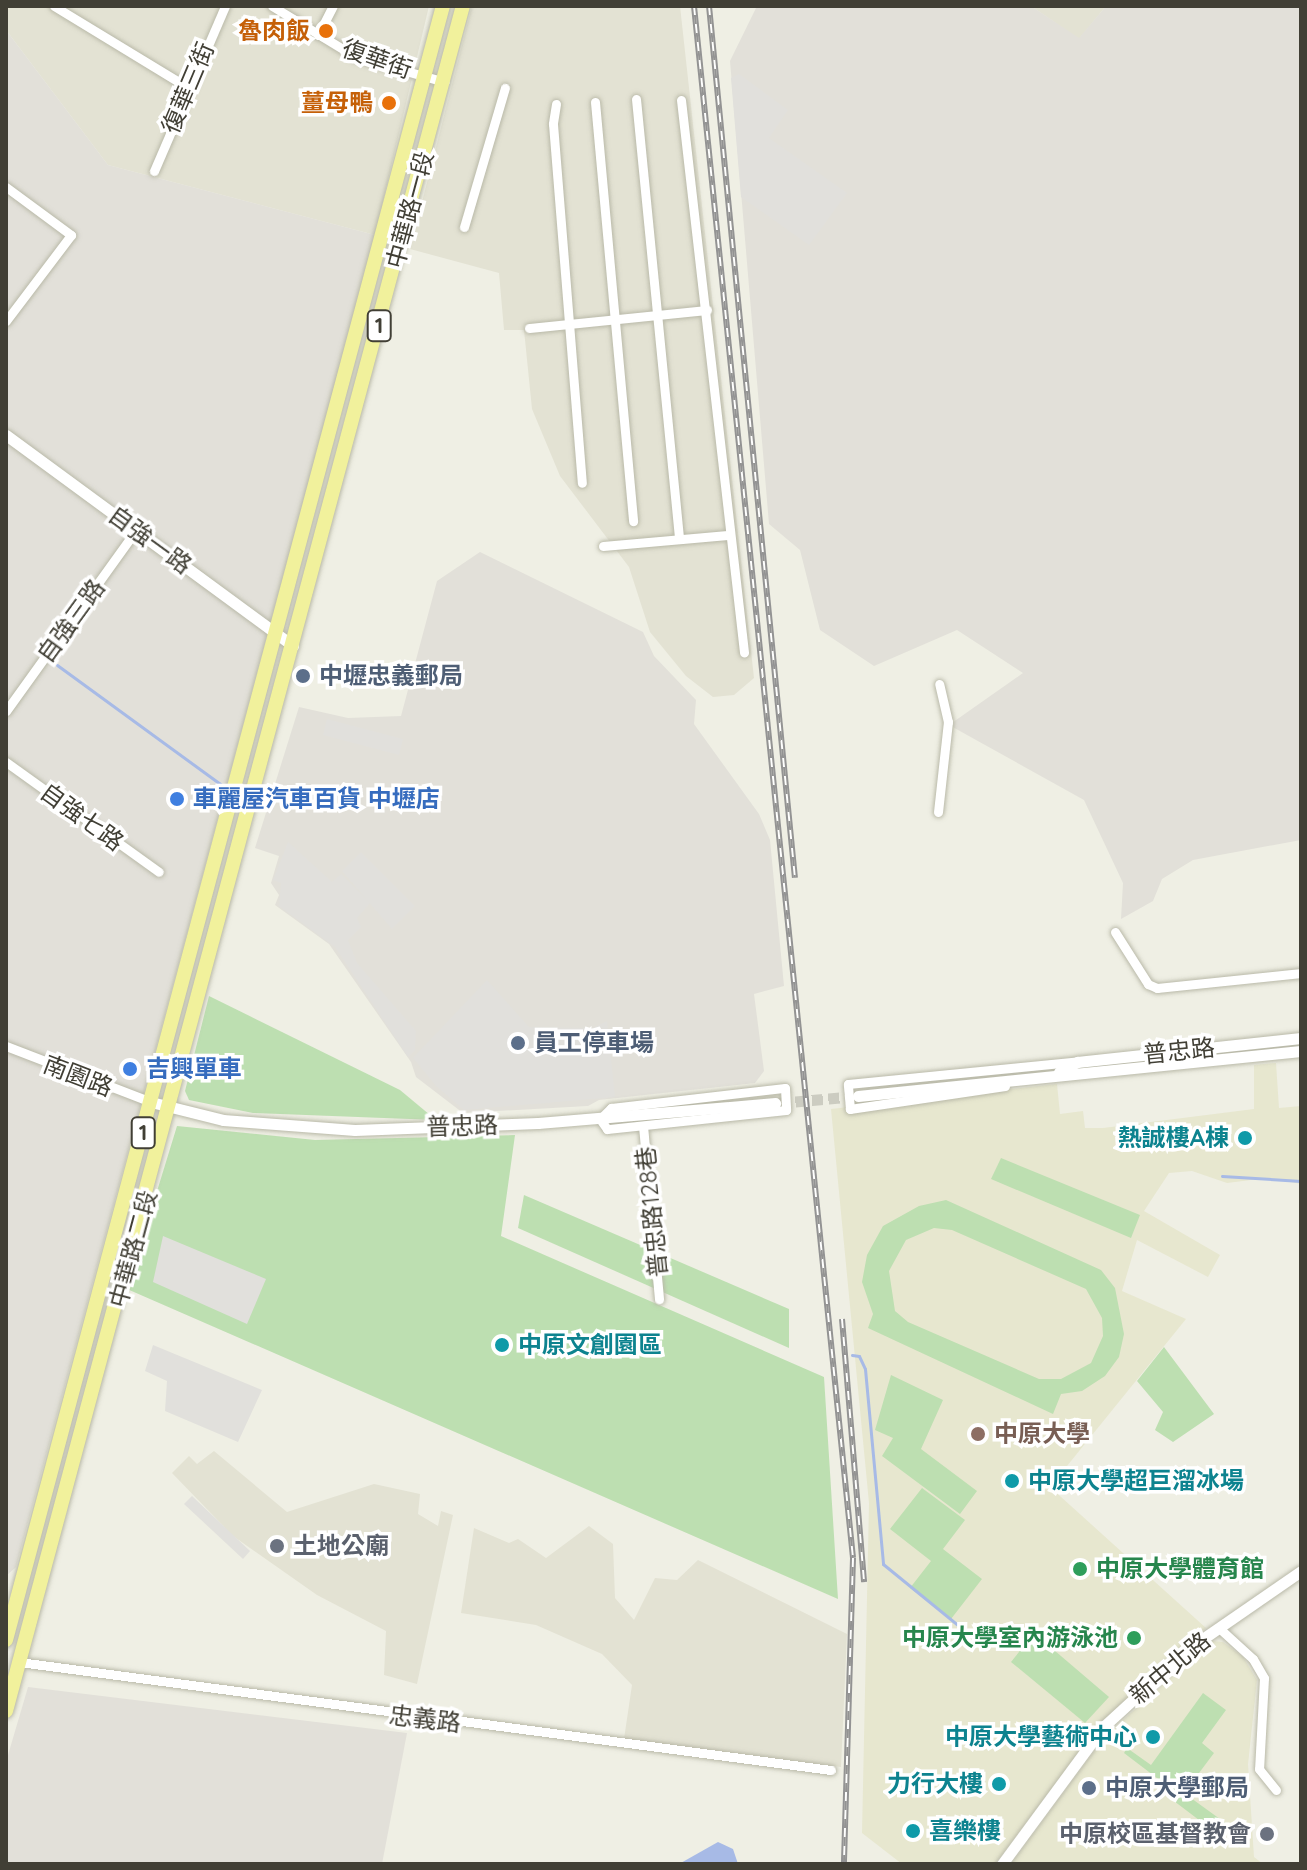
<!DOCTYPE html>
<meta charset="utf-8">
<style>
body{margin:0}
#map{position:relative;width:1307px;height:1870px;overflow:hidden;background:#efefe4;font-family:Quicksand,"Noto Sans TC",sans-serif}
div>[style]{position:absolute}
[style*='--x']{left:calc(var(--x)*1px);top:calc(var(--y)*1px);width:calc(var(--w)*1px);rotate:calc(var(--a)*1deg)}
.residential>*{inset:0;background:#e3e2d3}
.industrial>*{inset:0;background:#e2e0d9}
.education>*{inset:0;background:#e7e7cf}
.green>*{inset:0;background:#bddfb1}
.parking>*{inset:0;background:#e1e0dc}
.water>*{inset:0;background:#a7bae6}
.stream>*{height:3px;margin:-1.5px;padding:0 1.5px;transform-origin:1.5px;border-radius:1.5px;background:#a7bae6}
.tertiary-tunnel>*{height:11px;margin-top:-5.5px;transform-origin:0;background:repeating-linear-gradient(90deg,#ccccc1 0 11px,transparent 0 16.5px)}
.roads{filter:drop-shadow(0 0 2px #b9b9a8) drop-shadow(0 0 2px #b9b9a8)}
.minor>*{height:9px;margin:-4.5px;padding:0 4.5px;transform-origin:4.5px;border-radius:4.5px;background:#fff}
.tertiary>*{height:11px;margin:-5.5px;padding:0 5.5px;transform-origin:5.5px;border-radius:5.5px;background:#fff}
.primary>*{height:14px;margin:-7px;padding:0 7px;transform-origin:7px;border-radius:7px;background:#f1f19c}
.rail>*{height:6px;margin-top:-3px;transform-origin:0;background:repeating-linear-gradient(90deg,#fff 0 9px,#939393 0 18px);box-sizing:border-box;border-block:2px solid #939393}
.dots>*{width:22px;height:22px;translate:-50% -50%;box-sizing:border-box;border:4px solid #fff;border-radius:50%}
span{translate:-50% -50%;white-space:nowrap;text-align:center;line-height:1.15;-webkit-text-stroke:7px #fff;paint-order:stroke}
.shield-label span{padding:2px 6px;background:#fff;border:2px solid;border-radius:6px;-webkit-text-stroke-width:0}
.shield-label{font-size:22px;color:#413f35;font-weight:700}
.food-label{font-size:24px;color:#c56008;font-weight:700}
.right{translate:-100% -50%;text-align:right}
.street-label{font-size:24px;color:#413f35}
.service-label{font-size:24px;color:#4e5e75;font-weight:700}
.left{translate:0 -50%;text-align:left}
.shop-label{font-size:24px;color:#366cbe;font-weight:700}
.culture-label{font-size:24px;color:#0d838f;font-weight:700}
.education-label{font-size:24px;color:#785e54;font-weight:700}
.worship-label{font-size:24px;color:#5b616d;font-weight:700}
.leisure-label{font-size:24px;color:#27864d;font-weight:700}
.frame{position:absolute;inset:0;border:8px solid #413f35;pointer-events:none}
</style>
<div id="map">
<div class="residential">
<div style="clip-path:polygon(6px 6px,429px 6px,375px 235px,108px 165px,6px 30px)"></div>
<div style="clip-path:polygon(472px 6px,680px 6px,754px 678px,734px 695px,713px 697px,686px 676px,650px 632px,629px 567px,560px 476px,532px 409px,524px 330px,504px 330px,499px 273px,410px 249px)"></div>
<div style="clip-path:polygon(1031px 6px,1106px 6px,1079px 39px)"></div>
<div style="clip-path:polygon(214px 1451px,287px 1512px,374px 1484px,420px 1494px,418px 1514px,438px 1526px,441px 1511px,453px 1515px,417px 1684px,384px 1675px,386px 1631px,317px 1595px,233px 1536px,172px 1473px,189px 1456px,197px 1464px)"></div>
<div style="clip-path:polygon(589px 1526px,613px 1544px,615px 1598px,634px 1620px,655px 1578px,677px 1580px,698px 1560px,847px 1634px,841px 1767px,624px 1739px,632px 1685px,602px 1654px,536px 1625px,461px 1613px,474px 1528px,509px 1543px,518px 1539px,546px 1558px)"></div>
</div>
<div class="industrial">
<div style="clip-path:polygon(757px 6px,1031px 6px,1079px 38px,1106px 6px,1301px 6px,1301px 840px,1193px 860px,1162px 879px,1153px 901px,1121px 919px,1123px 883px,1084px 800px,949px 725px,1023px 673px,957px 630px,874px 666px,820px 630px,800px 550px,769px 524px,730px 61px)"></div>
<div style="clip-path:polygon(6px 30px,108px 165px,375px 235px,16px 1567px,6px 1576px)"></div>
<div style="clip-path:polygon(480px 552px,643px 632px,654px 656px,696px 700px,694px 724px,759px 814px,770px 840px,784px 986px,754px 994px,764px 1071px,755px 1083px,599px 1100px,588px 1106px,463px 1113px,416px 1077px,411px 1062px,329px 944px,275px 905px,279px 895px,271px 883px,279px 856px,255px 848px,299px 707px,348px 718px,401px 716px,437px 581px)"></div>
<div style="clip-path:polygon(28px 1687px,407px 1733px,382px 1864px,6px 1864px,6px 1762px)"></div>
</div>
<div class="education">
<div style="clip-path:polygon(1276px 1063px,1279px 1108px,1301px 1106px,1301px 1184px,1267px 1178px,1227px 1183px,1192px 1171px,1169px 1173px,1144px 1211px,1220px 1255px,1208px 1277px,1137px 1240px,1122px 1291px,1186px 1319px,1050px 1487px,1206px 1628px,1102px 1721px,995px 1864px,902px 1864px,862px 1833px,869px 1503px,831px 1109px,1057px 1084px,1060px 1114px,1083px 1111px,1085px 1128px,1103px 1128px,1254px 1109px,1254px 1065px)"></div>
<div style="clip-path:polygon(1212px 1641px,1223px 1642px,1243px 1657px,1257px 1680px,1248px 1764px,1254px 1857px,1263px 1864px,1011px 1864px,1106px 1735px)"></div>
</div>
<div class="green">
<div style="clip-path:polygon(209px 996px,400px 1090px,436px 1120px,253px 1113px,189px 1100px,185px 1091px)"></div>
<div style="clip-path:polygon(177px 1126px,315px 1140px,515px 1135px,501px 1236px,824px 1377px,838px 1599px,127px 1289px)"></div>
<div style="clip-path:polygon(1001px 1158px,1140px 1215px,1131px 1238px,991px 1179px)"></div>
<div style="clip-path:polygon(524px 1195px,789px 1309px,789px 1348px,518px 1228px)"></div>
<div style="clip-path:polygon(evenodd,946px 1200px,1101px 1270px,1115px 1288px,1124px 1334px,1119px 1357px,1105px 1376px,1082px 1391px,1061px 1394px,1053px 1414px,868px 1328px,873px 1314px,862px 1282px,867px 1255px,883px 1226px,919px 1206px,946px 1200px,934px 1228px,952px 1230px,1086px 1289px,1102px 1318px,1103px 1336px,1091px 1363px,1061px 1379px,1039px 1379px,908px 1322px,895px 1311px,889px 1271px,906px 1240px,934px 1228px)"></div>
<div style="clip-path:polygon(1164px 1347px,1214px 1414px,1173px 1442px,1155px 1430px,1163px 1412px,1137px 1381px)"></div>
<div style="clip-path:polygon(891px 1375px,943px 1400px,921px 1449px,977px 1491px,960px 1514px,882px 1456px,893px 1438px,875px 1430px)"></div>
<div style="clip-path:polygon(922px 1488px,965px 1520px,943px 1549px,982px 1579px,951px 1619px,910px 1588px,931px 1561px,890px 1529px)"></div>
<div style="clip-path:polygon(1034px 1633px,1109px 1697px,1085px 1723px,1011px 1662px)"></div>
<div style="clip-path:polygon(1203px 1693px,1226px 1710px,1202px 1743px,1214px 1753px,1184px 1793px,1231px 1827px,1224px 1839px,1170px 1798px,1174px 1791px,1124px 1753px,1127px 1748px,1151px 1765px)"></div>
</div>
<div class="parking">
<div style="clip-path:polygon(739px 74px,788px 110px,769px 138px,847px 193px,809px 245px,741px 197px,731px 78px)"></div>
<div style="clip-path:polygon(327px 719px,403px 739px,399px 755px,323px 735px)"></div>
<div style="clip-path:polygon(288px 842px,332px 882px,341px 874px,370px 903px,357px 918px,361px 927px,348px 940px,357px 963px,416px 1031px,415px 1050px,408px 1057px,335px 947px,279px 906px,281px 883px,273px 880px)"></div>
<div style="clip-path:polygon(361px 852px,415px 906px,392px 929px,342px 871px)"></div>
<div style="clip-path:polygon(487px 980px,529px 1027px,593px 1028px,607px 1021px,615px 1097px,464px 1110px,436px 1086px,413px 1058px)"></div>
<div style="clip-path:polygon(163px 1236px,266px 1279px,247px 1324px,153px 1282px)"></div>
<div style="clip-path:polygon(153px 1345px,262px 1390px,238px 1442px,165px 1411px,167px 1381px,145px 1371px)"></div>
<div style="clip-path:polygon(192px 1496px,250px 1551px,243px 1559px,184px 1504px)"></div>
</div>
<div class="water">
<div style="clip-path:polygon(718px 1842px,733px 1849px,738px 1864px,679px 1864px)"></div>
</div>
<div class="stream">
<div style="--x:57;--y:665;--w:205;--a:36.1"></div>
<div style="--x:1222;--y:1176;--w:79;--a:3.6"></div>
<div style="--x:852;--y:1355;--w:7;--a:8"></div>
<div style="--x:859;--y:1356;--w:14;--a:65"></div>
<div style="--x:865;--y:1369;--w:196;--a:84.7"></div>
<div style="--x:883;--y:1564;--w:133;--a:39.2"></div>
</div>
<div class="tertiary-tunnel">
<div style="--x:779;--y:1103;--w:78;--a:-5.1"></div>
</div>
<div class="roads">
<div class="minor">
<div style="--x:54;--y:6;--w:156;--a:31.3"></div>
<div style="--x:272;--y:6;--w:98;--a:31.3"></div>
<div style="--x:356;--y:57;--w:92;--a:15.7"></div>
<div style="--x:318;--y:35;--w:33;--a:-63"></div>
<div style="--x:636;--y:99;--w:440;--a:84.4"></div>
<div style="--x:681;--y:100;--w:556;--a:83.49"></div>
<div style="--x:595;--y:102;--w:421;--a:84.8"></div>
<div style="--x:556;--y:104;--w:20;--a:99"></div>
<div style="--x:553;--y:124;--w:360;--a:85.4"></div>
<div style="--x:154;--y:171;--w:180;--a:-66.7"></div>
<div style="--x:6;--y:187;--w:81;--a:36.4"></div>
<div style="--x:71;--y:235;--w:108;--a:127.1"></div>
<div style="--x:464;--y:227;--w:145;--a:-73.6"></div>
<div style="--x:529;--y:328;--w:179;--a:-5.8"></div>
<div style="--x:603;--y:546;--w:125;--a:-5"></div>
<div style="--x:6;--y:711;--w:223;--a:-54.3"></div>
<div style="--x:6;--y:762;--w:188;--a:35.7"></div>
<div style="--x:938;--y:812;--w:91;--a:-83.7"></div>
<div style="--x:948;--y:722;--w:39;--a:-103"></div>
<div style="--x:1115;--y:932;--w:62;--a:57.6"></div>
<div style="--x:1148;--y:984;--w:10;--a:24"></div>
<div style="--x:1157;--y:988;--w:145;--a:-5.9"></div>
<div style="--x:6;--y:1046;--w:155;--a:21.1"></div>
<div style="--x:1005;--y:1086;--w:157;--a:171.6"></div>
<div style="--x:850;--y:1109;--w:25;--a:-95"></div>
<div style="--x:848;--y:1084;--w:227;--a:-5.6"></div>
<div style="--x:785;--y:1088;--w:22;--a:87"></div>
<div style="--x:786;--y:1110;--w:180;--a:173.9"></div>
<div style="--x:607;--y:1129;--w:12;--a:-125"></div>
<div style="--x:600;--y:1119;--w:16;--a:-45"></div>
<div style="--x:611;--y:1108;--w:175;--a:-6.6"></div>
<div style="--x:643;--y:1126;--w:174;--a:84.7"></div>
<div style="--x:1219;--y:1628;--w:46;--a:42.4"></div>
<div style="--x:1253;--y:1659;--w:22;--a:60"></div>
<div style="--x:1264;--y:1678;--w:91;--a:93.1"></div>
<div style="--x:1259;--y:1769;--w:27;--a:51"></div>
<div style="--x:19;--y:1662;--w:819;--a:7.58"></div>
</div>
<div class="tertiary">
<div style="--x:6;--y:435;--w:356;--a:36.3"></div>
<div style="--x:1059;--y:1072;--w:21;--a:-29"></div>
<div style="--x:1077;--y:1062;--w:225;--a:-6.1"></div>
<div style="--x:858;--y:1096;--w:445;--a:-5.8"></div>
<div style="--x:151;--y:1102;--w:74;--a:14"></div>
<div style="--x:223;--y:1120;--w:132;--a:4.3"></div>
<div style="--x:355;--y:1130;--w:183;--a:-2.2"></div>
<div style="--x:538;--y:1123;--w:238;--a:-4.8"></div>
<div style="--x:1002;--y:1864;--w:170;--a:-53.6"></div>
<div style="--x:1103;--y:1727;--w:115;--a:-42.5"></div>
<div style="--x:1188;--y:1649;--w:137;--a:-34.6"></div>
</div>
<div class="primary">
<div style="--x:6;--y:1640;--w:1691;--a:-75.03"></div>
<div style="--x:6;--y:1711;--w:1765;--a:-75"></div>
</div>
</div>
<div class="rail">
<div style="--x:694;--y:6;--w:1560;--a:84.15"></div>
<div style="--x:853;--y:1558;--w:306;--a:91.7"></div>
<div style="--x:709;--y:6;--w:876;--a:84.37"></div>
<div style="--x:842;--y:1319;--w:264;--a:85.2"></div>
</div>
<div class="dots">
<div style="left:326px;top:31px;background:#e8710a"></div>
<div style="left:389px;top:103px;background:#e8710a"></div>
<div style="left:303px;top:676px;background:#5c6f8a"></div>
<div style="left:177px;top:799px;background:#3f7fe0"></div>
<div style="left:518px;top:1043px;background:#5c6f8a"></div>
<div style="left:130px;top:1069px;background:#3f7fe0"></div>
<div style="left:1245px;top:1138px;background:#0f9aa8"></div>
<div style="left:502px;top:1345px;background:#0f9aa8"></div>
<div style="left:978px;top:1434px;background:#8d6e63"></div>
<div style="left:1012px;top:1481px;background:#0f9aa8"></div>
<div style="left:277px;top:1546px;background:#6b7280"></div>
<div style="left:1080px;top:1569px;background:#2e9e5b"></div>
<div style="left:1134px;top:1638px;background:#2e9e5b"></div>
<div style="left:1153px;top:1737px;background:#0f9aa8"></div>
<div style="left:999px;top:1784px;background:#0f9aa8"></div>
<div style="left:1089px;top:1788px;background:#5c6f8a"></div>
<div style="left:913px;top:1831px;background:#0f9aa8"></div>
<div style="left:1267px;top:1834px;background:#6b7280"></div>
</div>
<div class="shield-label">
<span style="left:379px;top:326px">1</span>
<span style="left:143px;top:1133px">1</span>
</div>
<div class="food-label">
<span class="right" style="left:310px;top:31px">魯肉飯</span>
<span class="right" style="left:373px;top:103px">薑母鴨</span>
</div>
<div class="street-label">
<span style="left:377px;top:59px;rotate:19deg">復華街</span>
<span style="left:188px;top:88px;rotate:-67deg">復華三街</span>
<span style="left:410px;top:210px;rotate:-75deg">中華路一段</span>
<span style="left:150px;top:540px;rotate:36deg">自強一路</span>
<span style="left:71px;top:621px;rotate:-54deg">自強三路</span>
<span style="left:82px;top:817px;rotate:36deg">自強七路</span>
<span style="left:1179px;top:1051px;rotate:-6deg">普忠路</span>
<span style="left:78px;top:1076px;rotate:21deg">南園路</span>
<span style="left:462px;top:1126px;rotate:-2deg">普忠路</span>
<span style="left:652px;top:1212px;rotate:-96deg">普忠路128巷</span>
<span style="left:133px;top:1249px;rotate:-75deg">中華路二段</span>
<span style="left:1170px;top:1668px;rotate:-40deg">新中北路</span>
<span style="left:425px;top:1719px;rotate:7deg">忠義路</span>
</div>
<div class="service-label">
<span class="left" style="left:319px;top:676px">中壢忠義郵局</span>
<span class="left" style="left:534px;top:1043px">員工停車場</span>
<span class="left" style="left:1105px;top:1788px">中原大學郵局</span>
</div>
<div class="shop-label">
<span class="left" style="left:193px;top:799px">車麗屋汽車百貨 中壢店</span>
<span class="left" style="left:146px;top:1069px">吉興單車</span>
</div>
<div class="culture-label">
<span class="right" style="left:1229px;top:1138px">熱誠樓A棟</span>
<span class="left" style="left:518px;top:1345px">中原文創園區</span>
<span class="left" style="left:1028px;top:1481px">中原大學超巨溜冰場</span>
<span class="right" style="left:1137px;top:1737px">中原大學藝術中心</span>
<span class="right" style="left:983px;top:1784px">力行大樓</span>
<span class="left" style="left:929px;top:1831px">喜樂樓</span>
</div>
<div class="education-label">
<span class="left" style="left:994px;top:1434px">中原大學</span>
</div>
<div class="worship-label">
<span class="left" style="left:293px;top:1546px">土地公廟</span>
<span class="right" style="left:1251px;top:1834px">中原校區基督教會</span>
</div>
<div class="leisure-label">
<span class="left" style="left:1096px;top:1569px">中原大學體育館</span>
<span class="right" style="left:1118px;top:1638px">中原大學室內游泳池</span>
</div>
<div class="frame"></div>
</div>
